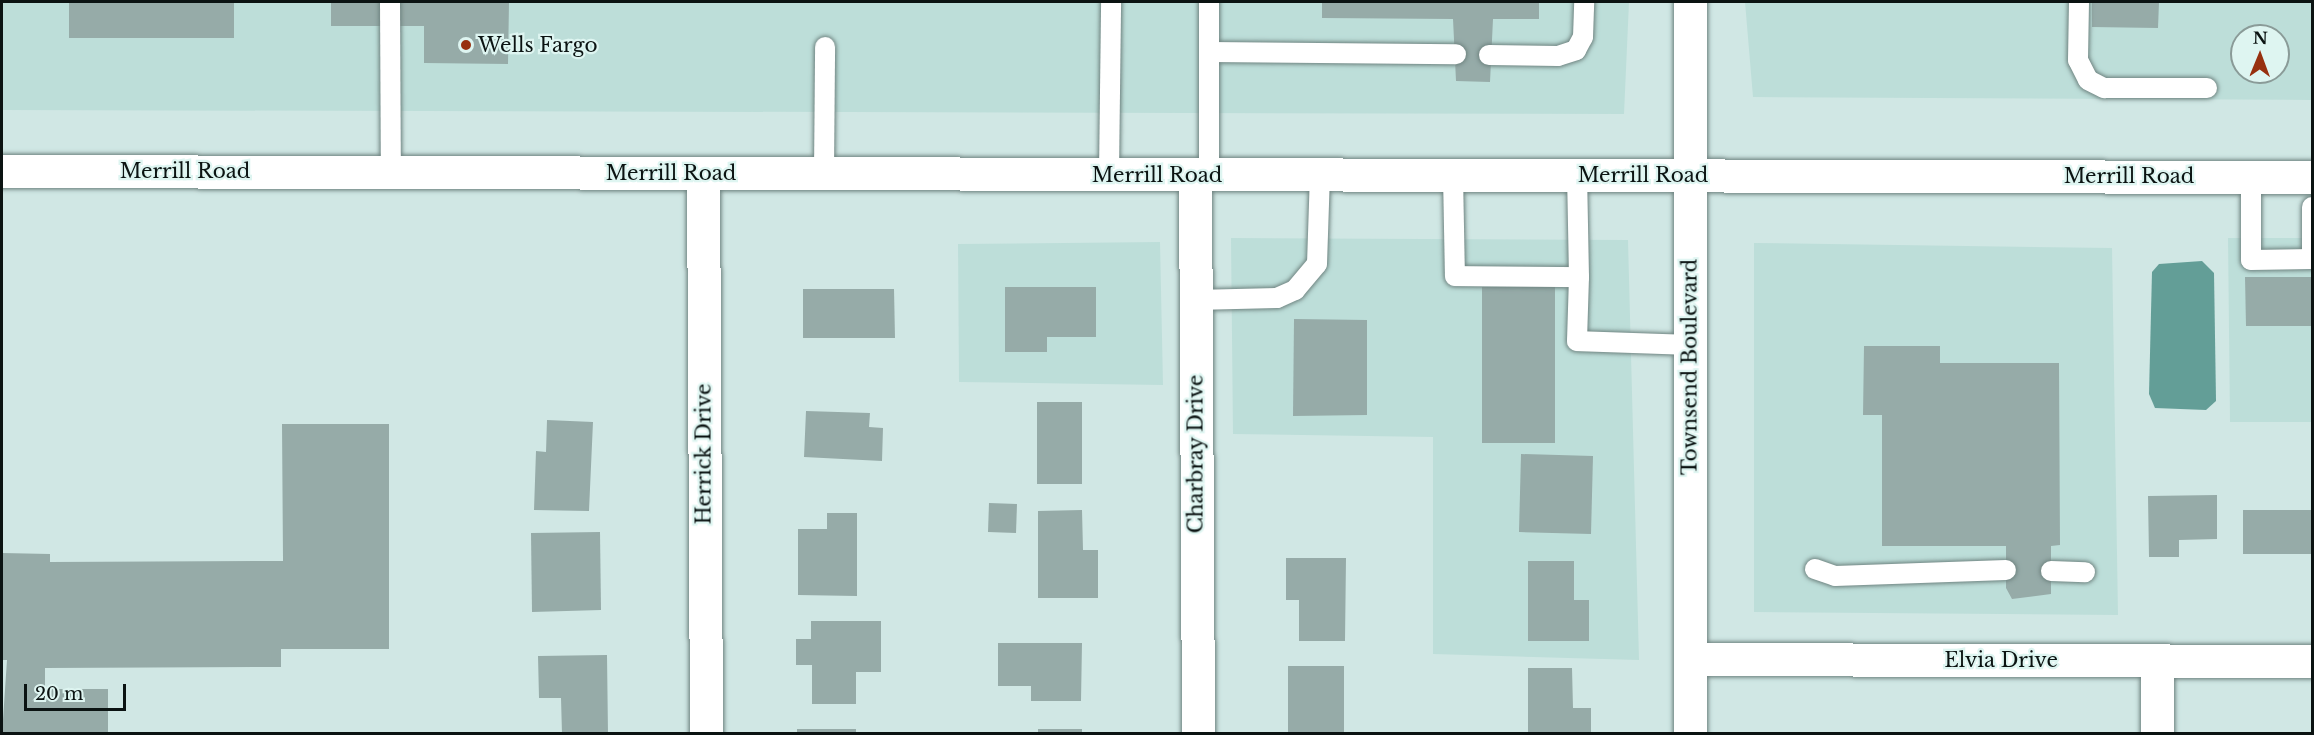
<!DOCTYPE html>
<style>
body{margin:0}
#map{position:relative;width:2314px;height:735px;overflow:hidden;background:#d0e7e4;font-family:"Libre Baskerville",serif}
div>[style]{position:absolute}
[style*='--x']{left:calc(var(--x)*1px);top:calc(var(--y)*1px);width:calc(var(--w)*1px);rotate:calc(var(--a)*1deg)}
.built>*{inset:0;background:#bdded9}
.water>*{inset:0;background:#639e97}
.building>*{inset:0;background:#96aba8}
.roads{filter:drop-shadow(0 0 2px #6f8481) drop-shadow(0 0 2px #6f8481)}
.lane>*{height:20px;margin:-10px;padding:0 10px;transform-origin:10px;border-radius:10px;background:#fff}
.street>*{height:33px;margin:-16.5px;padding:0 16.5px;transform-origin:16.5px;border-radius:16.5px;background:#fff}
.secondary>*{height:33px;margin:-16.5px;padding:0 16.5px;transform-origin:16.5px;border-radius:16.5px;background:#fff}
.dots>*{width:16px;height:16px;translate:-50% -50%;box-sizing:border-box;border:3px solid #def5f1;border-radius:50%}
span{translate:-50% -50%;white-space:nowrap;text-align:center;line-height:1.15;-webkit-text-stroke:4.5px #def5f1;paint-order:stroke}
.poi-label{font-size:20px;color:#0b1312}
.left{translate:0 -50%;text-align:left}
.street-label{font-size:20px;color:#0b1312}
.frame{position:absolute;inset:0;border:3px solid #0b1312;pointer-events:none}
.north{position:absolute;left:2230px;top:24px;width:60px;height:60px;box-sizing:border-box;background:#def5f1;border:2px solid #8a9b98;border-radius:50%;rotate:1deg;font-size:16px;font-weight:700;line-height:24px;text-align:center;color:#0b1312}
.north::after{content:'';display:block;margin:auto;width:21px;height:27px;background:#97300f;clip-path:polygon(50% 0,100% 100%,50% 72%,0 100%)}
.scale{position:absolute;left:24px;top:684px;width:102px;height:27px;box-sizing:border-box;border:3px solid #0b1312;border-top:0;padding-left:8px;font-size:18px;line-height:21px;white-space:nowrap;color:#0b1312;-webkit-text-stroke:4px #def5f1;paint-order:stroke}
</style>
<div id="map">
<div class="built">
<div style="clip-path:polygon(2px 2px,1629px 2px,1624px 114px,2px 110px)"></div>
<div style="clip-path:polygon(evenodd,1745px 2px,2312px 2px,2312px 100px,1753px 97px,1745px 2px,2242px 36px,2278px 36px,2278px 72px,2242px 72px,2242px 36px)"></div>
<div style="clip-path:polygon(1231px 238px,1628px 240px,1639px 660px,1433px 654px,1433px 437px,1233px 434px)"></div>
<div style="clip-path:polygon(2228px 238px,2312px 238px,2312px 422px,2230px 422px)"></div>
<div style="clip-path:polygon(1160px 242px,1163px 385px,959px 382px,958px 244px)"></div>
<div style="clip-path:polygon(1754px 243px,2112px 248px,2118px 615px,1754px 612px)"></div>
</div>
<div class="water">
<div style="clip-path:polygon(2202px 261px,2214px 273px,2216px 401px,2206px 410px,2155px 408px,2149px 394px,2152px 272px,2159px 264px)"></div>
</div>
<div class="building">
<div style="clip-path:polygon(69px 2px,234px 2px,234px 38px,69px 38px)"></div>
<div style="clip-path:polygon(331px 2px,509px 2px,508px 64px,424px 63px,424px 26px,331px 26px)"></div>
<div style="clip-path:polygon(1322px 2px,1539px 2px,1539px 19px,1493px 19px,1490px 82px,1456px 81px,1453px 19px,1322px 18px)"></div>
<div style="clip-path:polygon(2092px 2px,2159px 2px,2158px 28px,2092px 27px)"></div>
<div style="clip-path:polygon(2245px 277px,2312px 277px,2312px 326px,2246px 326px)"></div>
<div style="clip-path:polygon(1555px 286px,1555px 443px,1482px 443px,1482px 287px)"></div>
<div style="clip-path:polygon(1005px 287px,1096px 287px,1096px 337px,1047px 337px,1047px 352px,1005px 352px)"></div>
<div style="clip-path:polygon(803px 289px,894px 289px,895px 338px,803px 338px)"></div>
<div style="clip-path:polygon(1294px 319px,1367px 320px,1367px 415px,1293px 416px)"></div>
<div style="clip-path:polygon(1864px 346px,1940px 346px,1940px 363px,2059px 363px,2060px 545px,2051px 546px,2051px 594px,2012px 599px,2006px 588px,2006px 546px,1882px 546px,1882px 415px,1863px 415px)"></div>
<div style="clip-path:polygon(1037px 402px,1082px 402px,1082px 484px,1037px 484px)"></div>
<div style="clip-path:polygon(806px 411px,870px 413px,869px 427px,883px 428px,882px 461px,804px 457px)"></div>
<div style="clip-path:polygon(547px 420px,593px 422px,589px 511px,534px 510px,536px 451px,546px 452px)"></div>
<div style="clip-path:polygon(282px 424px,389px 424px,389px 649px,281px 649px,281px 667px,45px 668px,45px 689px,108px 689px,108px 734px,2px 734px,7px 660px,2px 660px,2px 553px,50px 554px,50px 562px,283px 561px)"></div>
<div style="clip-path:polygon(1521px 454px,1593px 456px,1591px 534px,1519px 532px)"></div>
<div style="clip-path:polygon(2217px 495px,2217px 539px,2179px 540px,2179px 557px,2149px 557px,2148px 496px)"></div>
<div style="clip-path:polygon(989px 503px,1017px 504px,1016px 533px,988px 532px)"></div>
<div style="clip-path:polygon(1082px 510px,1083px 550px,1098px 550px,1098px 598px,1038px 598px,1038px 511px)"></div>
<div style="clip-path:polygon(2243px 510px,2312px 510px,2312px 554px,2243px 554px)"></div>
<div style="clip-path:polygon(827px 513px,857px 513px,857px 596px,798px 595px,798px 529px,827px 529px)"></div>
<div style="clip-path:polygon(600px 532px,601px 610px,532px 612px,531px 533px)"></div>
<div style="clip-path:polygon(1286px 558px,1346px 558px,1345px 641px,1299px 641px,1299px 600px,1286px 600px)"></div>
<div style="clip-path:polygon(1528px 561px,1574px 561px,1574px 600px,1589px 600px,1589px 641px,1528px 641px)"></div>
<div style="clip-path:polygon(811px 621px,881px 621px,881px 672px,856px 672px,856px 704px,812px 704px,812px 665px,796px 665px,796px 639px,811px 639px)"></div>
<div style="clip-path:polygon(998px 643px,1082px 643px,1081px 701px,1031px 701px,1031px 686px,998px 686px)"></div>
<div style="clip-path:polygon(607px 655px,608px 734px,562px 734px,561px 698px,539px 698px,538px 656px)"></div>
<div style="clip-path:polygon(1288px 666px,1344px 666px,1344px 734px,1288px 734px)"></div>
<div style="clip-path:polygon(1528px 668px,1572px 668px,1573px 708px,1591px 708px,1591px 734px,1528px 734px)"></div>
<div style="clip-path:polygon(797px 729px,856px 729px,856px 734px,797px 734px)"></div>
<div style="clip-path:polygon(1038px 729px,1082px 729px,1082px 734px,1038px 734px)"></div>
</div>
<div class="roads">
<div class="lane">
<div style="--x:390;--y:2;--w:170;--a:89.7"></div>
<div style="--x:1209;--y:2;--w:50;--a:90"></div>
<div style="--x:1209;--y:52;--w:247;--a:0.5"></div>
<div style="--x:2079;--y:2;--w:58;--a:91"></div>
<div style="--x:2078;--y:60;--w:22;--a:63"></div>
<div style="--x:2088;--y:80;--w:18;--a:27"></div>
<div style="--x:2104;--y:88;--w:103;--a:0"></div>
<div style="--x:1489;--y:55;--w:69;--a:0.8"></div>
<div style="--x:1558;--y:56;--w:19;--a:-18"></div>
<div style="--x:1576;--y:50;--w:15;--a:-62"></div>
<div style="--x:1583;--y:37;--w:35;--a:-88"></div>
<div style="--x:824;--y:173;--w:126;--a:-89.5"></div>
<div style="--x:1109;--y:174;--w:172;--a:-89.3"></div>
<div style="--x:1209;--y:175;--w:123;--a:-90"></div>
<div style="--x:1453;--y:175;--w:101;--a:88.9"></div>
<div style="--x:1455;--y:276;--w:124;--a:0.5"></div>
<div style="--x:1579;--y:277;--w:102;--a:-91.1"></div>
<div style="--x:2251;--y:177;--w:83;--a:90"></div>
<div style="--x:2251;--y:260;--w:61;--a:-0.9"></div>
<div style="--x:2312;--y:259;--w:52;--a:-90"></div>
<div style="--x:1579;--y:277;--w:64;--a:91.8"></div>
<div style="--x:1577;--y:341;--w:112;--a:2"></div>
<div style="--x:1195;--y:300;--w:82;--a:-1.4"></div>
<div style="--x:1277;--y:298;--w:20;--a:-24"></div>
<div style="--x:1295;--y:290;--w:34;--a:-50"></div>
<div style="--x:1317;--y:264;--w:89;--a:-88.1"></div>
<div style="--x:1815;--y:569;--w:21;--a:19"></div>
<div style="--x:1835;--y:576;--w:171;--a:-2"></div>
<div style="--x:2051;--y:571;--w:34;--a:2"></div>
</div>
<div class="street">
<div style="--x:703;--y:174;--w:560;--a:89.69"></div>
<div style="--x:1195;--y:175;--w:559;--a:89.69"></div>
<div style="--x:1690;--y:659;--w:622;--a:0.18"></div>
<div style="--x:2157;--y:734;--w:73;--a:-90"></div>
</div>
<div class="secondary">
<div style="--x:1690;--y:2;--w:732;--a:90"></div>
<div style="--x:2;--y:171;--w:2310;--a:0.15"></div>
</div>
</div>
<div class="dots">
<div style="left:466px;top:45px;background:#97300f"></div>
</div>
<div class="poi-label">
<span class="left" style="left:478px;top:45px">Wells Fargo</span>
</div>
<div class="street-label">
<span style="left:185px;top:171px">Merrill Road</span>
<span style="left:671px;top:173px">Merrill Road</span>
<span style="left:1157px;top:175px">Merrill Road</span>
<span style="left:1643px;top:175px">Merrill Road</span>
<span style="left:2129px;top:176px">Merrill Road</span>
<span style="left:1690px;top:367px;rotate:-90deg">Townsend Boulevard</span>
<span style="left:704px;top:454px;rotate:-90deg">Herrick Drive</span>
<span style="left:1196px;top:454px;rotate:-90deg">Charbray Drive</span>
<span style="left:2001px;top:660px">Elvia Drive</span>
</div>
<div class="frame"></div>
<div class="north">N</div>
<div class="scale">20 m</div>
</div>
